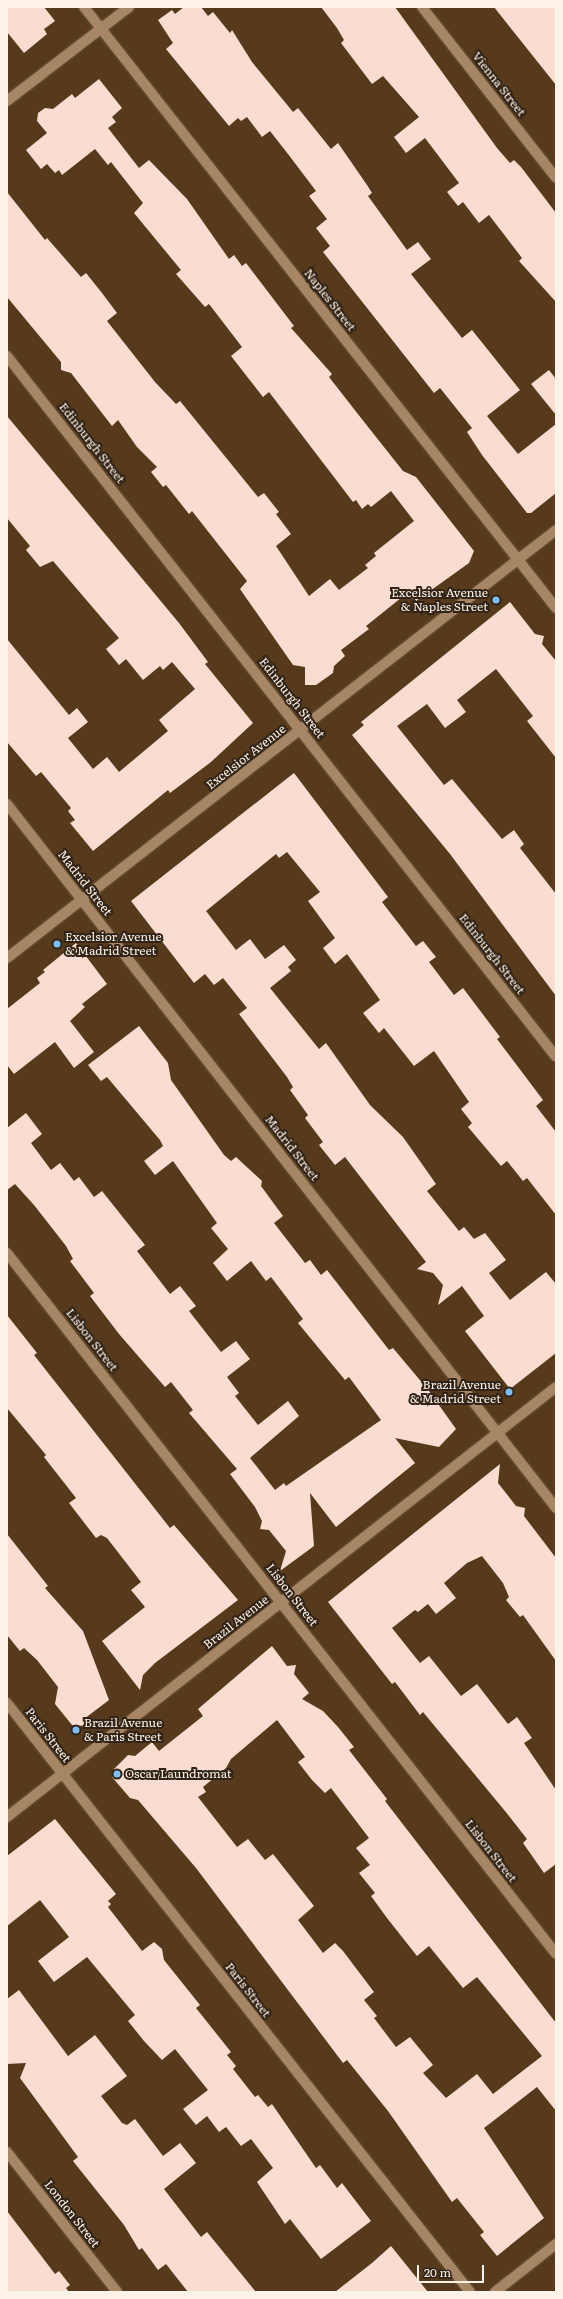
<!DOCTYPE html>
<style>
body{margin:0}
#map{position:relative;width:563px;height:2299px;overflow:hidden;background:#563a1b;font-family:Literata,serif}
div>[style]{position:absolute}
[style*='--x']{left:calc(var(--x)*1px);top:calc(var(--y)*1px);width:calc(var(--w)*1px);rotate:calc(var(--a)*1deg)}
.building>*{inset:0;background:#faddd0}
.roads{filter:drop-shadow(0 0 1px #6d573c) drop-shadow(0 0 1px #6d573c)}
.minor>*{height:10px;margin:-5px;padding:0 5px;transform-origin:5px;border-radius:5px;background:#a78666}
.dots>*{width:11px;height:11px;translate:-50% -50%;box-sizing:border-box;border:2px solid #312417;border-radius:50%}
span{translate:-50% -50%;white-space:nowrap;text-align:center;line-height:1.15;-webkit-text-stroke:4px #312417;paint-order:stroke}
.street-label{font-size:12px;color:#fdf2e7}
.poi-label{font-size:12px;color:#fdf2e7}
.right{translate:-100% -50%;text-align:right}
.left{translate:0 -50%;text-align:left}
.frame{position:absolute;inset:0;border:8px solid #fdf2e7;pointer-events:none}
.scale{position:absolute;left:417px;top:2265px;width:67px;height:18px;box-sizing:border-box;border:2px solid #fdf2e7;border-top:0;padding-left:5px;font-size:12px;line-height:14px;white-space:nowrap;color:#fdf2e7;-webkit-text-stroke:3px #312417;paint-order:stroke}
</style>
<div id="map">
<div class="building">
<div style="clip-path:polygon(7px 7px,44px 7px,55px 21px,44px 29px,47px 34px,24px 53px,7px 32px)"></div>
<div style="clip-path:polygon(184px 7px,201px 7px,208px 16px,213px 12px,230px 33px,232px 30px,252px 62px,293px 112px,298px 108px,331px 149px,338px 143px,367px 185px,372px 193px,368px 196px,407px 250px,418px 242px,431px 259px,411px 274px,462px 338px,472px 330px,520px 390px,487px 416px,518px 454px,556px 424px,556px 493px,531px 513px,527px 513px,482px 455px,467px 432px,472px 428px,440px 388px,434px 393px,323px 252px,330px 246px,316px 228px,327px 219px,309px 196px,316px 191px,288px 154px,270px 131px,262px 137px,247px 117px,241px 121px,238px 118px,229px 126px,166px 49px,173px 43px,158px 20px,172px 10px,175px 14px)"></div>
<div style="clip-path:polygon(321px 7px,395px 7px,497px 148px,510px 163px,514px 160px,521px 167px,556px 213px,556px 302px,519px 261px,522px 258px,489px 215px,479px 223px,463px 202px,458px 206px,447px 192px,459px 183px,425px 138px,406px 153px,394px 137px,419px 117px,383px 76px,372px 84px,341px 43px,344px 40px,337px 28px)"></div>
<div style="clip-path:polygon(494px 7px,556px 7px,556px 85px,517px 36px)"></div>
<div style="clip-path:polygon(99px 79px,122px 108px,112px 117px,116px 122px,108px 128px,139px 168px,149px 160px,187px 199px,229px 259px,234px 255px,242px 266px,246px 263px,294px 326px,291px 328px,332px 374px,329px 377px,361px 418px,403px 471px,416px 477px,474px 551px,469px 563px,416px 601px,406px 594px,366px 626px,369px 629px,341px 650px,345px 656px,334px 666px,333px 673px,316px 685px,305px 685px,305px 667px,293px 665px,240px 589px,247px 581px,192px 511px,189px 514px,166px 485px,163px 487px,151px 472px,157px 467px,137px 447px,118px 420px,112px 426px,71px 373px,61px 370px,61px 362px,7px 297px,7px 192px,45px 240px,47px 238px,81px 277px,86px 273px,102px 293px,117px 313px,107px 321px,155px 382px,176px 404px,180px 401px,258px 497px,264px 493px,279px 512px,276px 514px,291px 534px,276px 546px,309px 596px,330px 579px,339px 590px,368px 568px,365px 565px,376px 556px,374px 553px,414px 521px,391px 491px,371px 507px,368px 504px,362px 509px,356px 500px,353px 502px,269px 392px,263px 397px,231px 356px,242px 347px,209px 304px,205px 307px,176px 274px,181px 270px,134px 213px,143px 203px,111px 162px,108px 165px,95px 149px,62px 175px,59px 170px,55px 173px,47px 164px,41px 169px,26px 150px,47px 133px,37px 121px,38px 113px,45px 108px,53px 109px,72px 94px,75px 98px)"></div>
<div style="clip-path:polygon(549px 370px,556px 379px,556px 415px,531px 384px)"></div>
<div style="clip-path:polygon(7px 416px,179px 623px,208px 662px,205px 664px,253px 723px,211px 762px,170px 793px,168px 790px,93px 851px,70px 823px,75px 820px,68px 811px,71px 808px,41px 772px,36px 776px,7px 742px,7px 639px,69px 715px,77px 708px,88px 722px,68px 738px,93px 769px,107px 757px,119px 772px,168px 731px,159px 720px,195px 689px,172px 662px,163px 670px,160px 666px,143px 680px,126px 659px,119px 665px,106px 649px,119px 638px,106px 623px,53px 561px,40px 567px,26px 550px,30px 546px,7px 518px)"></div>
<div style="clip-path:polygon(510px 602px,535px 634px,544px 636px,542px 644px,556px 661px,556px 758px,527px 721px,533px 716px,496px 669px,457px 700px,466px 712px,445px 728px,427px 704px,397px 726px,444px 785px,452px 779px,502px 839px,514px 830px,524px 844px,520px 848px,556px 894px,556px 996px,450px 854px,352px 735px,364px 725px,361px 722px)"></div>
<div style="clip-path:polygon(294px 773px,388px 897px,382px 902px,416px 946px,423px 941px,436px 957px,429px 962px,454px 995px,463px 988px,500px 1037px,497px 1039px,543px 1100px,536px 1106px,556px 1132px,556px 1215px,527px 1178px,523px 1181px,507px 1161px,501px 1166px,468px 1127px,472px 1123px,461px 1109px,469px 1102px,434px 1051px,414px 1066px,384px 1028px,379px 1033px,363px 1013px,380px 1000px,347px 954px,335px 964px,323px 948px,335px 938px,308px 901px,320px 892px,287px 852px,279px 858px,276px 854px,206px 911px,236px 950px,250px 939px,265px 959px,284px 945px,296px 960px,288px 967px,291px 971px,270px 988px,319px 1049px,326px 1043px,370px 1105px,403px 1137px,436px 1184px,427px 1191px,459px 1231px,464px 1227px,474px 1239px,485px 1233px,506px 1260px,489px 1273px,510px 1300px,546px 1272px,556px 1284px,556px 1353px,510px 1389px,465px 1331px,484px 1316px,462px 1286px,438px 1305px,443px 1285px,433px 1273px,417px 1269px,426px 1262px,345px 1157px,335px 1165px,319px 1145px,323px 1142px,305px 1118px,308px 1115px,290px 1090px,293px 1087px,287px 1077px,239px 1014px,247px 1008px,223px 978px,214px 985px,205px 974px,194px 983px,131px 901px)"></div>
<div style="clip-path:polygon(76px 943px,107px 984px,82px 1004px,85px 1007px,70px 1021px,94px 1052px,74px 1068px,55px 1042px,14px 1074px,7px 1065px,7px 1009px,40px 983px,37px 978px,45px 972px,43px 970px)"></div>
<div style="clip-path:polygon(139px 1026px,168px 1063px,171px 1080px,224px 1155px,231px 1161px,236px 1157px,262px 1181px,261px 1186px,283px 1216px,274px 1223px,305px 1263px,310px 1260px,321px 1275px,327px 1270px,389px 1350px,393px 1348px,429px 1391px,456px 1429px,439px 1447px,395px 1438px,415px 1463px,336px 1527px,310px 1493px,314px 1546px,280px 1571px,286px 1551px,269px 1530px,260px 1529px,262px 1521px,255px 1507px,230px 1474px,237px 1469px,189px 1413px,193px 1410px,171px 1382px,165px 1387px,119px 1334px,90px 1296px,94px 1293px,70px 1261px,73px 1259px,66px 1246px,34px 1205px,15px 1184px,7px 1190px,7px 1128px,26px 1113px,42px 1134px,31px 1143px,51px 1170px,60px 1163px,74px 1181px,79px 1177px,94px 1197px,102px 1191px,145px 1245px,137px 1251px,170px 1294px,180px 1286px,196px 1306px,189px 1311px,221px 1352px,236px 1341px,250px 1359px,227px 1377px,239px 1393px,235px 1396px,258px 1425px,288px 1401px,299px 1416px,250px 1458px,275px 1490px,284px 1483px,286px 1486px,381px 1420px,349px 1377px,345px 1380px,298px 1323px,303px 1319px,271px 1277px,266px 1281px,251px 1261px,227px 1281px,213px 1263px,228px 1249px,211px 1228px,217px 1223px,173px 1161px,155px 1175px,144px 1161px,163px 1146px,160px 1140px,107px 1077px,101px 1081px,88px 1065px)"></div>
<div style="clip-path:polygon(7px 1315px,37px 1353px,34px 1355px,170px 1528px,174px 1525px,238px 1600px,155px 1663px,143px 1675px,140px 1690px,102px 1641px,145px 1607px,131px 1590px,141px 1582px,107px 1538px,101px 1535px,96px 1538px,69px 1503px,76px 1498px,44px 1457px,46px 1455px,7px 1408px)"></div>
<div style="clip-path:polygon(500px 1464px,498px 1483px,516px 1506px,525px 1508px,524px 1516px,556px 1558px,556px 1661px,523px 1615px,520px 1617px,506px 1600px,509px 1597px,503px 1583px,482px 1556px,467px 1563px,444px 1583px,456px 1598px,436px 1614px,428px 1604px,418px 1612px,415px 1610px,392px 1628px,420px 1663px,429px 1656px,461px 1696px,477px 1684px,508px 1724px,517px 1717px,532px 1738px,524px 1743px,556px 1790px,556px 1864px,544px 1873px,523px 1843px,527px 1839px,505px 1811px,423px 1712px,420px 1715px,395px 1682px,392px 1684px,328px 1602px)"></div>
<div style="clip-path:polygon(7px 1534px,48px 1586px,45px 1588px,83px 1631px,109px 1700px,84px 1719px,84px 1726px,72px 1725px,55px 1704px,58px 1687px,37px 1660px,24px 1648px,20px 1651px,7px 1635px)"></div>
<div style="clip-path:polygon(evenodd,272px 1646px,287px 1666px,296px 1665px,294px 1674px,309px 1693px,302px 1699px,323px 1711px,338px 1727px,354px 1747px,349px 1750px,387px 1799px,385px 1801px,556px 2023px,556px 2111px,537px 2087px,484px 2128px,544px 2218px,497px 2256px,480px 2235px,484px 2232px,457px 2198px,452px 2202px,388px 2111px,347px 2060px,343px 2063px,196px 1868px,138px 1800px,130px 1798px,112px 1777px,114px 1769px,128px 1755px,135px 1756px,152px 1742px,159px 1751px,203px 1716px,198px 1709px,272px 1646px,277px 1720px,305px 1757px,298px 1762px,312px 1780px,325px 1793px,331px 1788px,369px 1838px,356px 1848px,370px 1865px,359px 1873px,375px 1893px,371px 1896px,387px 1918px,417px 1956px,429px 1946px,463px 1988px,477px 1977px,542px 2056px,493px 2094px,477px 2074px,446px 2098px,423px 2073px,433px 2065px,410px 2037px,396px 2047px,374px 2018px,377px 2016px,364px 2000px,374px 1992px,343px 1951px,335px 1943px,323px 1953px,298px 1920px,314px 1906px,273px 1854px,265px 1860px,248px 1839px,237px 1847px,198px 1797px,206px 1792px,203px 1787px,226px 1768px,231px 1759px,277px 1720px)"></div>
<div style="clip-path:polygon(55px 1819px,116px 1894px,108px 1901px,111px 1904px,108px 1907px,139px 1947px,142px 1951px,154px 1942px,162px 1949px,164px 1960px,200px 2005px,196px 2008px,231px 2052px,227px 2055px,236px 2066px,233px 2069px,255px 2097px,258px 2095px,268px 2107px,272px 2104px,316px 2168px,320px 2165px,337px 2188px,342px 2183px,371px 2221px,321px 2259px,290px 2219px,285px 2224px,257px 2182px,273px 2168px,251px 2139px,241px 2146px,226px 2127px,219px 2132px,207px 2116px,196px 2125px,183px 2109px,208px 2090px,175px 2049px,162px 2060px,144px 2041px,128px 2021px,135px 2015px,87px 1957px,54px 1982px,38px 1961px,69px 1937px,40px 1900px,7px 1926px,7px 1856px)"></div>
<div style="clip-path:polygon(19px 1990px,68px 2056px,95px 2035px,127px 2076px,101px 2096px,122px 2123px,127px 2125px,135px 2119px,163px 2156px,180px 2143px,196px 2163px,164px 2189px,201px 2237px,207px 2232px,256px 2292px,188px 2292px,166px 2264px,158px 2270px,142px 2248px,139px 2250px,124px 2225px,73px 2161px,78px 2157px,20px 2078px,26px 2063px,7px 2064px,7px 1999px)"></div>
<div style="clip-path:polygon(7px 2211px,55px 2274px,59px 2271px,70px 2285px,66px 2288px,69px 2292px,7px 2292px)"></div>
<div style="clip-path:polygon(391px 2246px,428px 2292px,335px 2292px,372px 2263px)"></div>
</div>
<div class="roads">
<div class="minor">
<div style="--x:84;--y:7;--w:764;--a:51.86"></div>
<div style="--x:422;--y:7;--w:217;--a:51.9"></div>
<div style="--x:7;--y:101;--w:154;--a:-37.6"></div>
<div style="--x:7;--y:356;--w:890;--a:51.93"></div>
<div style="--x:7;--y:804;--w:893;--a:52.05"></div>
<div style="--x:7;--y:958;--w:696;--a:-37.94"></div>
<div style="--x:7;--y:1253;--w:890;--a:51.93"></div>
<div style="--x:7;--y:1703;--w:749;--a:51.83"></div>
<div style="--x:7;--y:1817;--w:697;--a:-38.07"></div>
<div style="--x:7;--y:2152;--w:178;--a:51.8"></div>
<div style="--x:495;--y:2292;--w:78;--a:-38.2"></div>
</div>
</div>
<div class="dots">
<div style="left:496px;top:600px;background:#7bbef8"></div>
<div style="left:57px;top:944px;background:#7bbef8"></div>
<div style="left:509px;top:1392px;background:#7bbef8"></div>
<div style="left:76px;top:1730px;background:#7bbef8"></div>
<div style="left:117px;top:1774px;background:#7bbef8"></div>
</div>
<div class="street-label">
<span style="left:499px;top:84px;rotate:52deg">Vienna Street</span>
<span style="left:330px;top:300px;rotate:52deg">Naples Street</span>
<span style="left:92px;top:443px;rotate:52deg">Edinburgh Street</span>
<span style="left:292px;top:698px;rotate:52deg">Edinburgh Street</span>
<span style="left:246px;top:757px;rotate:-38deg">Excelsior Avenue</span>
<span style="left:85px;top:883px;rotate:52deg">Madrid Street</span>
<span style="left:492px;top:954px;rotate:52deg">Edinburgh Street</span>
<span style="left:292px;top:1148px;rotate:52deg">Madrid Street</span>
<span style="left:92px;top:1340px;rotate:52deg">Lisbon Street</span>
<span style="left:292px;top:1595px;rotate:52deg">Lisbon Street</span>
<span style="left:236px;top:1622px;rotate:-38deg">Brazil Avenue</span>
<span style="left:48px;top:1735px;rotate:52deg">Paris Street</span>
<span style="left:491px;top:1851px;rotate:52deg">Lisbon Street</span>
<span style="left:248px;top:1990px;rotate:52deg">Paris Street</span>
<span style="left:72px;top:2214px;rotate:52deg">London Street</span>
</div>
<div class="poi-label">
<span class="right" style="left:488px;top:600px">Excelsior Avenue<br>&amp; Naples Street</span>
<span class="left" style="left:65px;top:944px">Excelsior Avenue<br>&amp; Madrid Street</span>
<span class="right" style="left:501px;top:1392px">Brazil Avenue<br>&amp; Madrid Street</span>
<span class="left" style="left:84px;top:1730px">Brazil Avenue<br>&amp; Paris Street</span>
<span class="left" style="left:125px;top:1774px">Oscar Laundromat</span>
</div>
<div class="frame"></div>
<div class="scale">20 m</div>
</div>
